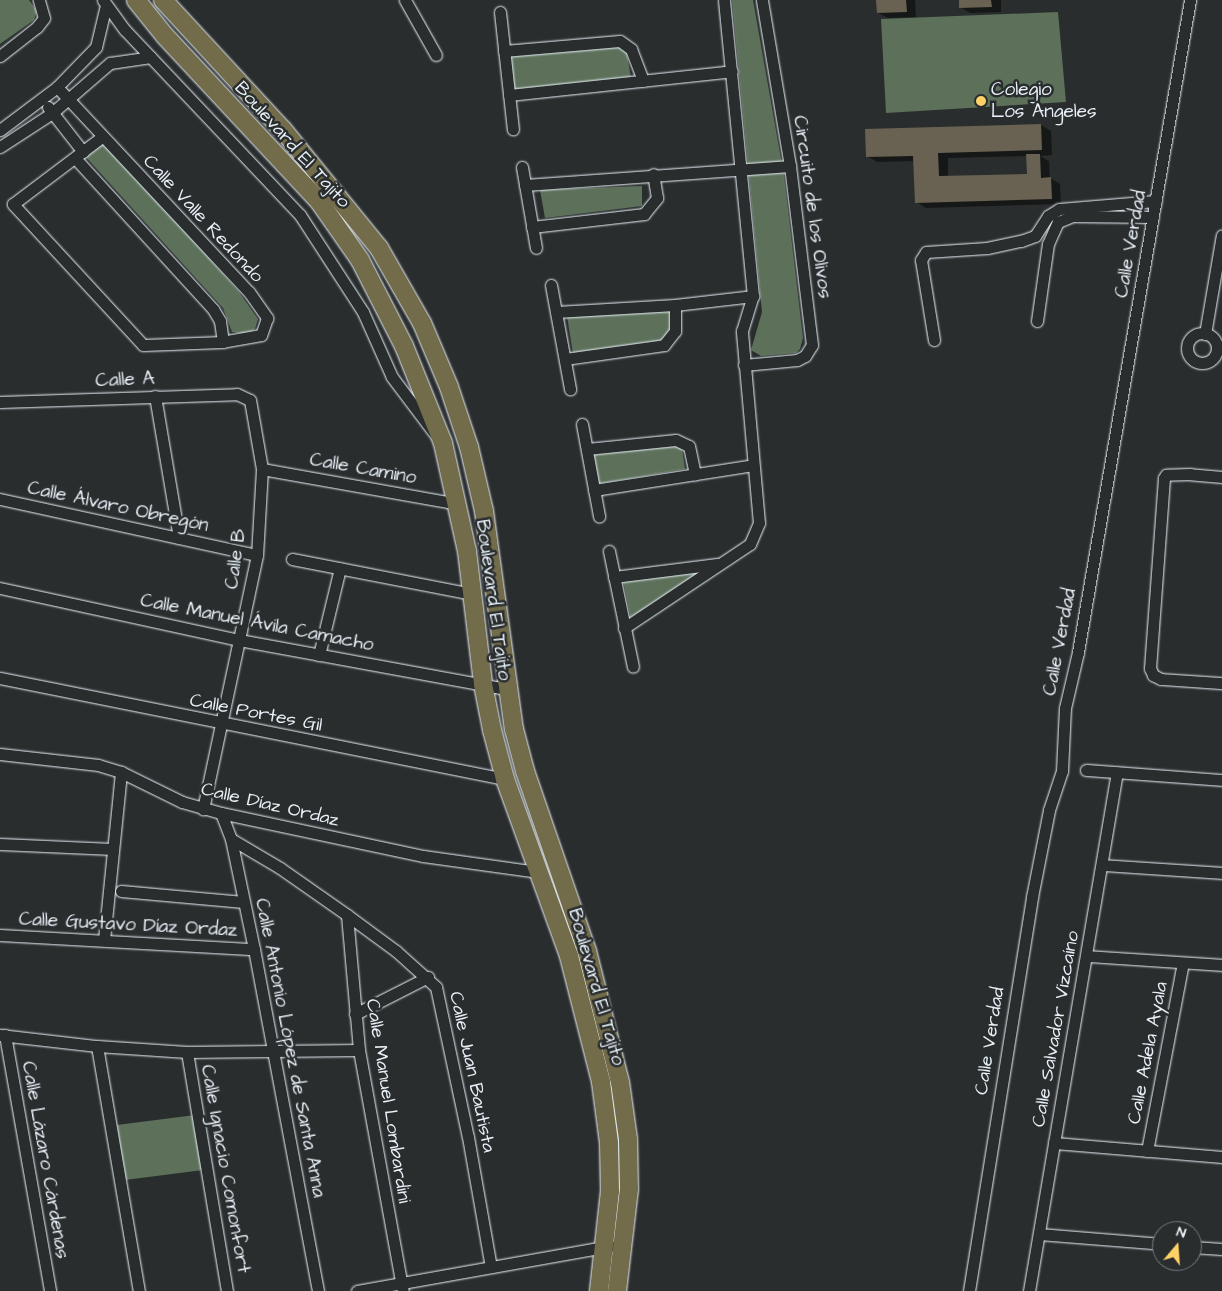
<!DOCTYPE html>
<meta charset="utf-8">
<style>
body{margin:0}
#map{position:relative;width:1222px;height:1291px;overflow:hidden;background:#2a2d2e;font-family:"Architects Daughter",sans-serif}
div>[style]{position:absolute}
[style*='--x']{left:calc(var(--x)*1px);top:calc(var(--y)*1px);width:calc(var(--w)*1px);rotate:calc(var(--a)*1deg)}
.green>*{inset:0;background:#5c705a}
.shadow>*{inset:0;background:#0007}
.building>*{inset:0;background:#696252}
.roads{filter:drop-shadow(0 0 1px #e8f1f8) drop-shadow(0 0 1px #e8f1f8)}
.street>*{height:11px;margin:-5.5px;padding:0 5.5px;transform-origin:5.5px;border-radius:5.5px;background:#2a2d2e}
.street>.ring{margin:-5.5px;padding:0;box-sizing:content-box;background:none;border:11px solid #2a2d2e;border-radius:50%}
.primary>*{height:18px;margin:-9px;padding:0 9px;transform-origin:9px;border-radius:9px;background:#736c4b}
.dots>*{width:14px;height:14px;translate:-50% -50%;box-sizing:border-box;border:2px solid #2a2d2e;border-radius:50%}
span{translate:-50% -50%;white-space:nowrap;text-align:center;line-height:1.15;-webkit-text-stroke:5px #2a2d2e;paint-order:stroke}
.poi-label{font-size:19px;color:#e8f1f8}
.left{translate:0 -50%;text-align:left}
.street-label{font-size:19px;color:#e8f1f8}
.north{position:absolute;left:1152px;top:1221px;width:50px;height:50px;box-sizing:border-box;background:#2a2d2e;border:1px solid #767b7f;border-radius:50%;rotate:18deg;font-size:14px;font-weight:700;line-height:20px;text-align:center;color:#e8f1f8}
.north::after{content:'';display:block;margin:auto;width:18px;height:22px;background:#ffd166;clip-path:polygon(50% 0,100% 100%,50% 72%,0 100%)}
</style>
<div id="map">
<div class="green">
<div style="clip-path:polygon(0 0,29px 0,37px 11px,34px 20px,0 44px)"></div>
<div style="clip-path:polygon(732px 0,753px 0,784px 176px,803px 338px,800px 349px,796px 353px,761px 356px,751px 350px,762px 312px)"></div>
<div style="clip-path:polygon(1058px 12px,1066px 102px,886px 113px,881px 19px)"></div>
<div style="clip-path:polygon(616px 45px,626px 48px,631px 78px,514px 93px,511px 55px)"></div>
<div style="clip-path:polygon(105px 141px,239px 292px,258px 319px,255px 329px,248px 334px,232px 332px,223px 308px,84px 155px)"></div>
<div style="clip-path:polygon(642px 186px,642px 206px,545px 218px,540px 190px)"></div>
<div style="clip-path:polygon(672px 309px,673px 327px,660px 342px,573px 354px,567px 316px)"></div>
<div style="clip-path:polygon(674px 445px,682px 449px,685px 469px,597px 484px,591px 453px)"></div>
<div style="clip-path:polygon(705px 569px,631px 620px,623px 579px)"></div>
<div style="clip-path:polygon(195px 1115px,203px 1170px,125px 1180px,117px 1125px)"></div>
</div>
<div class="shadow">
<div style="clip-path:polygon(877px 0,915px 0,916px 17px,888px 18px,878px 13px)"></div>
<div style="clip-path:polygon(960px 0,1001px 0,1001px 12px,970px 13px,960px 7px)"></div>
<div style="clip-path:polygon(evenodd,1041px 125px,1051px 131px,1052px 155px,1040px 156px,1049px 161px,1050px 178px,1060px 184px,1061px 204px,926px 208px,916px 202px,914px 161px,877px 162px,867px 156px,866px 130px,1041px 125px,1028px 156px,1029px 175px,948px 177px,948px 158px,1028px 156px)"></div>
</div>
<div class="building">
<div style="clip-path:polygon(876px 0,906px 0,907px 12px,877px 13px)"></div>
<div style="clip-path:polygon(959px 0,991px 0,992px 7px,959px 8px)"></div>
<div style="clip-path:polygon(1041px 124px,1042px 150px,938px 153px,939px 176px,1027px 174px,1026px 154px,1040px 154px,1041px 178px,1051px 177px,1052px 199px,915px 203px,913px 156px,866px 157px,865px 129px)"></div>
</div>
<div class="roads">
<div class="street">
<div style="--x:103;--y:0;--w:37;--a:54"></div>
<div style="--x:125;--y:30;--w:255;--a:46.6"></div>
<div style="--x:300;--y:215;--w:116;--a:57"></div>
<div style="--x:363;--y:312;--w:71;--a:66"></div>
<div style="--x:392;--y:377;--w:71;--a:53"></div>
<div style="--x:405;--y:0;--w:63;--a:60.6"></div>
<div style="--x:500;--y:12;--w:118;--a:83.7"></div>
<div style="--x:504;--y:51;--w:116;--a:-4.9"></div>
<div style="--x:620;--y:41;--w:14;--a:36"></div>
<div style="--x:631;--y:49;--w:34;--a:69"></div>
<div style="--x:0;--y:56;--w:47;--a:-38.1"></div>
<div style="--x:37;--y:27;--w:11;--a:-52"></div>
<div style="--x:44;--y:18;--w:19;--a:-106"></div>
<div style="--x:57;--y:87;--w:281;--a:46.9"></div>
<div style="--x:249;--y:292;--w:32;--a:55"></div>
<div style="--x:267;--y:318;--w:18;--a:109"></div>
<div style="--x:261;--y:335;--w:39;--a:170"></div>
<div style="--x:223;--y:342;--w:80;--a:177.9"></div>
<div style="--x:143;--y:345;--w:192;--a:-132.7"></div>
<div style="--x:13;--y:204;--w:111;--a:-37"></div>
<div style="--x:509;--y:95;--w:224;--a:-6.1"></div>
<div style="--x:48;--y:107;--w:57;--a:52.1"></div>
<div style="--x:0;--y:130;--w:71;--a:-37"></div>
<div style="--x:57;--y:87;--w:56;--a:-45.7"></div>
<div style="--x:96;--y:47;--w:43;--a:-76.6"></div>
<div style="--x:0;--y:147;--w:62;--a:-33.2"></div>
<div style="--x:52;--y:113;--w:77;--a:-40.8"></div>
<div style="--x:110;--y:63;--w:41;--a:-8.3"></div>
<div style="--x:75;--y:158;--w:205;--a:47.6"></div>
<div style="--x:213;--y:309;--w:14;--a:60"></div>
<div style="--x:220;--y:321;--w:21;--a:82"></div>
<div style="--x:522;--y:167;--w:82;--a:80.2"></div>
<div style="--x:525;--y:185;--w:266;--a:-4.1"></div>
<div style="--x:532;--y:227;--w:113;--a:-6.6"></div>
<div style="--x:644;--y:214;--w:21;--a:-51"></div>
<div style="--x:657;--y:198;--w:24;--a:-99"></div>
<div style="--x:551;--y:285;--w:106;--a:79.6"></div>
<div style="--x:556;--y:312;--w:119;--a:-3.4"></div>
<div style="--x:675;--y:305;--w:79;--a:-6.6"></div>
<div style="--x:1037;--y:321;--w:78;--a:-81.9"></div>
<div style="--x:1048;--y:244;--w:24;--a:-66"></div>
<div style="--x:1058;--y:222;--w:16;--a:-22"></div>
<div style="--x:1073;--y:216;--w:80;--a:0.7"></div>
<div class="ring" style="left:1187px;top:333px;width:19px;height:19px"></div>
<div style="--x:1205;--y:334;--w:100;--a:-80.3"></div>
<div style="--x:934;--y:340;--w:81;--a:-99.2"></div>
<div style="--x:921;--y:260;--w:9;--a:-58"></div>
<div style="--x:926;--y:252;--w:61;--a:-3.8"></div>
<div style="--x:987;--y:248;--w:35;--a:-12"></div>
<div style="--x:1021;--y:241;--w:15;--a:-20"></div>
<div style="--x:1035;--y:236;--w:24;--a:-57"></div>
<div style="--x:1048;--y:216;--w:13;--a:-32"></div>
<div style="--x:1059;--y:209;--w:97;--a:-4.7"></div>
<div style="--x:565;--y:359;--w:100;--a:-8"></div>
<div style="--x:664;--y:345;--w:18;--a:-52"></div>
<div style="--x:675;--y:331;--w:26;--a:-90"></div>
<div style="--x:744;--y:365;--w:53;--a:-5.4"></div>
<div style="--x:797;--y:360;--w:9;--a:-27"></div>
<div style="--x:805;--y:356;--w:13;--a:-58"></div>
<div style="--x:812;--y:345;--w:180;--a:-97"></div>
<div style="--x:790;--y:166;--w:168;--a:-99.6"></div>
<div style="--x:155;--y:396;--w:144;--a:80.4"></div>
<div style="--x:0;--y:402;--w:237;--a:-1.9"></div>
<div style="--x:237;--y:394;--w:14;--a:25"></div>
<div style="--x:250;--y:400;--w:70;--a:80.1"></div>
<div style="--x:262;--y:469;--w:86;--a:93.3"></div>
<div style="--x:257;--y:555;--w:260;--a:102"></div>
<div style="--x:582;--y:424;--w:94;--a:79.5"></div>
<div style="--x:587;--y:449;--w:89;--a:-5.8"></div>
<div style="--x:676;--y:440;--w:14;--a:25"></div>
<div style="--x:689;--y:446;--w:29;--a:78"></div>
<div style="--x:262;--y:469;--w:199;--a:10.1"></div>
<div style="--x:1222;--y:477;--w:32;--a:-175"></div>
<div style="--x:1190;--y:474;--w:24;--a:178"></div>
<div style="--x:1166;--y:475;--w:4;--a:124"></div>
<div style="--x:1164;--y:478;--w:191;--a:94.2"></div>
<div style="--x:1150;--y:668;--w:8;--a:67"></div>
<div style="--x:1153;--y:675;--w:9;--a:27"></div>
<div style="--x:1161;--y:679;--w:61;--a:3.8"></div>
<div style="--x:594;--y:490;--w:161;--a:-8.9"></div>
<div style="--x:0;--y:499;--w:263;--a:12.3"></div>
<div style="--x:609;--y:551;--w:118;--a:78.3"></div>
<div style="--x:292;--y:559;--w:183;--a:11"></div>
<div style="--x:614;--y:577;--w:104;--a:-7.2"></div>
<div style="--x:0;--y:588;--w:245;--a:12.3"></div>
<div style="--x:239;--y:640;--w:272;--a:10.4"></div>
<div style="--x:624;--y:628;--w:151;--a:-33.7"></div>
<div style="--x:750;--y:544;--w:23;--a:-67"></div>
<div style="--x:759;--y:523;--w:193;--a:-95.1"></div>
<div style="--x:742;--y:331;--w:37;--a:-73"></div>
<div style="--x:753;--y:296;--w:297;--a:-95.6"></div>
<div style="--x:319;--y:655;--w:89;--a:-76.4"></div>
<div style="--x:0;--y:678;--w:515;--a:11.31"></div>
<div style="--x:0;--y:754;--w:99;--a:6.4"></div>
<div style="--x:98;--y:765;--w:24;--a:17"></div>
<div style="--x:121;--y:772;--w:68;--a:26.2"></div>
<div style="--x:182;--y:802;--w:41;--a:15.8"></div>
<div style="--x:221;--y:813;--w:207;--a:12"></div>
<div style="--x:423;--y:856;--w:117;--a:7.9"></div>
<div style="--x:1086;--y:770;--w:136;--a:4.2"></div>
<div style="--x:221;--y:813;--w:28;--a:69"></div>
<div style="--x:231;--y:839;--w:112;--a:78.2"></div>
<div style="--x:254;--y:949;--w:348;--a:79.4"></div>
<div style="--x:231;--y:839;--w:57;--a:30.6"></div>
<div style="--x:280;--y:868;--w:82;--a:35"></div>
<div style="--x:347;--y:915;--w:61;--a:36.3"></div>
<div style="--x:396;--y:951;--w:54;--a:42"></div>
<div style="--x:436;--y:987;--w:153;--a:78"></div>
<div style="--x:468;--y:1137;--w:132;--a:80"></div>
<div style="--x:0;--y:844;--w:113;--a:2.5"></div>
<div style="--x:1102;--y:865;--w:120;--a:3.8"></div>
<div style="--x:121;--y:891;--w:123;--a:5.1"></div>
<div style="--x:347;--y:915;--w:136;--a:84.9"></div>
<div style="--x:359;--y:1050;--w:245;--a:79.7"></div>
<div style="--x:0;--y:935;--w:254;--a:3.2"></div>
<div style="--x:104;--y:940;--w:169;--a:-84.2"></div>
<div style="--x:1087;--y:956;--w:135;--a:3.8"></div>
<div style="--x:355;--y:1014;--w:82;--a:-26.9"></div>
<div style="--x:0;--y:1035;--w:98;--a:6.5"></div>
<div style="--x:97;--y:1046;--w:90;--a:3.8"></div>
<div style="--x:187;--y:1052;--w:172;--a:-0.7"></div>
<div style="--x:5;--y:1035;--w:260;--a:80"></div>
<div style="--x:97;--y:1046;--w:249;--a:80.3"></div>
<div style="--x:187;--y:1052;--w:242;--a:80.5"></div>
<div style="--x:1054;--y:1143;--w:169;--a:4.8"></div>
<div style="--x:1147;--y:1151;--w:191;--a:-79.2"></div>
<div style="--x:1039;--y:1234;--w:123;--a:4.6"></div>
<div style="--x:1192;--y:1247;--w:30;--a:4"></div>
<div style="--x:357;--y:1291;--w:257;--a:-10.1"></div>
<div style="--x:969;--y:1291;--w:399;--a:-80.9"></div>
<div style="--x:1032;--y:897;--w:89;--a:-78.9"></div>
<div style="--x:1049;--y:810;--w:41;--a:-71.6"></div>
<div style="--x:1062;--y:771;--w:63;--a:-87.3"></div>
<div style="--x:1065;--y:708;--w:57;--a:-76.9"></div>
<div style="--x:1078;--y:652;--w:662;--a:-80.25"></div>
<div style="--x:1029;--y:1291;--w:526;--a:-80.38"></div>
</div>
<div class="primary">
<div style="--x:136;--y:0;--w:46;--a:51.1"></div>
<div style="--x:165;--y:36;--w:226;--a:47"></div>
<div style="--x:319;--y:201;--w:72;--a:55.2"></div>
<div style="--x:360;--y:260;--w:97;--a:62.9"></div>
<div style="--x:404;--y:346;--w:105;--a:68.1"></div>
<div style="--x:443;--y:443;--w:111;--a:77.5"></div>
<div style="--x:467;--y:551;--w:134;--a:83.1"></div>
<div style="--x:483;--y:684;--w:47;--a:78.9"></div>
<div style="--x:492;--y:730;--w:51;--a:75.1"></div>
<div style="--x:505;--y:779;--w:188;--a:70.1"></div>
<div style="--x:569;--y:956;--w:130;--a:75.7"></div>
<div style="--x:601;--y:1082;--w:62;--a:82.5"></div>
<div style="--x:609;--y:1143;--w:48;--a:88.8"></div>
<div style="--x:610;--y:1191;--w:101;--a:96.3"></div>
<div style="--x:163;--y:0;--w:177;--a:47.3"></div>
<div style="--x:283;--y:130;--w:152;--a:50.9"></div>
<div style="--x:379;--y:248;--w:86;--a:60.2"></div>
<div style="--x:422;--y:323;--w:69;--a:67.1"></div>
<div style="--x:449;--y:387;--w:63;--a:71.6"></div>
<div style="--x:469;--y:447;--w:66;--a:76.8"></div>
<div style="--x:484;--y:511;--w:220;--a:82.2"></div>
<div style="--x:514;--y:729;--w:43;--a:75.3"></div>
<div style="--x:525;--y:771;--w:190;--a:71"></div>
<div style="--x:587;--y:951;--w:135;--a:75.9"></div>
<div style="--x:620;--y:1082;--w:58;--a:82"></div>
<div style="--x:628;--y:1139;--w:50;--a:88.9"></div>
<div style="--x:629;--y:1189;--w:103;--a:96.7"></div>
</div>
</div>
<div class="dots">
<div style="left:981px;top:101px;background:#ffd166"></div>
</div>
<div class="poi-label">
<span class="left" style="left:991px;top:101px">Colegio<br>Los Angeles</span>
</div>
<div class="street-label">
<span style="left:292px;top:145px;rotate:48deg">Boulevard El Tajito</span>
<span style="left:812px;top:207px;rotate:82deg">Circuito de los Olivos</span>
<span style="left:203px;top:219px;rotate:47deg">Calle Valle Redondo</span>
<span style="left:1131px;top:244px;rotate:-80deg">Calle Verdad</span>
<span style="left:125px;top:380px;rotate:-2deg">Calle A</span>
<span style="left:363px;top:469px;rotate:10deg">Calle Camino</span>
<span style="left:118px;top:507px;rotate:12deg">Calle Álvaro Obregón</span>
<span style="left:236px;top:559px;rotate:-82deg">Calle B</span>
<span style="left:493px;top:600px;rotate:82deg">Boulevard El Tajito</span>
<span style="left:257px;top:623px;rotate:11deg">Calle Manuel Ávila Camacho</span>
<span style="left:1060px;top:642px;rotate:-79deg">Calle Verdad</span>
<span style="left:256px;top:713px;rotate:11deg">Calle Portes Gil</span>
<span style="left:270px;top:805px;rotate:13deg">Calle Díaz Ordaz</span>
<span style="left:128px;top:925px;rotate:3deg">Calle Gustavo Díaz Ordaz</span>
<span style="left:596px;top:987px;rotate:74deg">Boulevard El Tajito</span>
<span style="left:1056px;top:1029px;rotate:-80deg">Calle Salvador Vizcaíno</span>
<span style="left:990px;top:1041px;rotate:-81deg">Calle Verdad</span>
<span style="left:290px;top:1048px;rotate:79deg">Calle Antonio López de Santa Anna</span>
<span style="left:1148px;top:1053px;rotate:-79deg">Calle Adela Ayala</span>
<span style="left:472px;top:1072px;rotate:78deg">Calle Juan Bautista</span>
<span style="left:388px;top:1101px;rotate:81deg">Calle Manuel Lombardini</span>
<span style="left:45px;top:1160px;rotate:80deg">Calle Lázaro Cárdenas</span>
<span style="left:225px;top:1169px;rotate:80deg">Calle Ignacio Comonfort</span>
</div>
<div class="north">N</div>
</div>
